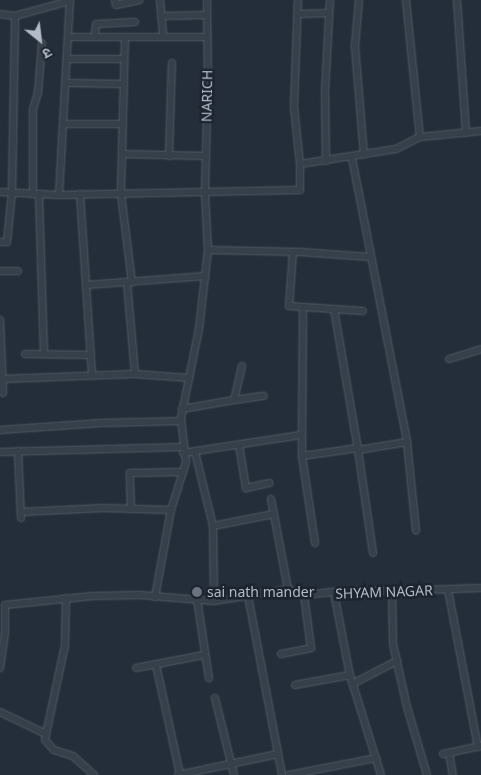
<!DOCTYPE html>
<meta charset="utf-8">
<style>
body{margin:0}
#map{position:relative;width:481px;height:775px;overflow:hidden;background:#232e3a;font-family:"Noto Sans","Noto Sans Devanagari",sans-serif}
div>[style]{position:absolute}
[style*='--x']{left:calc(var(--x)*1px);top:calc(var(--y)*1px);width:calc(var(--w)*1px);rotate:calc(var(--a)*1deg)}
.roads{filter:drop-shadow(0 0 1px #525b65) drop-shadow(0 0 1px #525b65)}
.street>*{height:6px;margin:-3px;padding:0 3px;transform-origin:3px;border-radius:3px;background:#36404b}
.dots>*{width:14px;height:14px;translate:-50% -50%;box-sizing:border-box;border:2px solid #1c252f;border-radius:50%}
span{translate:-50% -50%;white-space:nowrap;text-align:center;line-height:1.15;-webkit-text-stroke:5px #1c252f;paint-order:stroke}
.street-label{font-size:14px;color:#b2bbc6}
.poi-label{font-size:14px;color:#b2bbc6}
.left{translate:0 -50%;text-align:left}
.north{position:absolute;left:15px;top:15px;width:50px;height:50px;-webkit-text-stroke:4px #1c252f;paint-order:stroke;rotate:151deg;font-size:14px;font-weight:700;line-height:20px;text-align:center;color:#b2bbc6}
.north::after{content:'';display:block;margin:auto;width:18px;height:22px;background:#b2bbc6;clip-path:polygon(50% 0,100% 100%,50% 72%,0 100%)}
</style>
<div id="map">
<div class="roads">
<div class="street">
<div style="--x:115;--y:0;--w:5;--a:79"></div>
<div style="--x:116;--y:5;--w:24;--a:-12"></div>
<div style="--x:160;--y:0;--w:37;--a:85"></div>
<div style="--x:359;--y:0;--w:46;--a:95"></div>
<div style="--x:355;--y:46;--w:109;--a:85.3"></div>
<div style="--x:406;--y:0;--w:138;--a:84.2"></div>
<div style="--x:457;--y:0;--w:133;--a:86.1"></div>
<div style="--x:0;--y:14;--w:15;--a:8"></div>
<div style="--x:15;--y:16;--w:57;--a:-15.3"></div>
<div style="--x:299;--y:14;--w:30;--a:-2"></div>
<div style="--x:161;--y:16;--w:46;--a:-1.2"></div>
<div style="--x:70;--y:37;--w:137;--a:0"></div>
<div style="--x:95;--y:37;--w:13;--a:-86"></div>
<div style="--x:96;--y:24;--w:39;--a:-3"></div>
<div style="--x:125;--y:37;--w:157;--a:91.5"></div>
<div style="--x:121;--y:194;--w:89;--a:82.9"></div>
<div style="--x:68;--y:59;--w:56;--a:0"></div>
<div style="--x:67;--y:83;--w:57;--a:1"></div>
<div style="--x:64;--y:124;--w:59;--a:0"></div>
<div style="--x:122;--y:154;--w:84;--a:1.4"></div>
<div style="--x:169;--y:156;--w:93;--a:-88.2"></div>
<div style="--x:352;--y:158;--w:289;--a:79"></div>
<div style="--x:407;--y:442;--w:89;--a:84.2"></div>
<div style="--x:326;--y:161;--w:69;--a:-90.8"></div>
<div style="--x:325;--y:92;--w:92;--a:-86.9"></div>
<div style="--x:300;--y:164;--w:97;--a:-8.9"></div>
<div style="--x:396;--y:149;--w:27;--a:-27"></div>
<div style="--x:420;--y:137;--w:61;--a:-5.6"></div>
<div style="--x:0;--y:192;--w:59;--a:2.9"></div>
<div style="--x:59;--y:195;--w:241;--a:-1.2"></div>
<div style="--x:300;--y:190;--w:26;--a:-90"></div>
<div style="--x:300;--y:164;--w:57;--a:-96"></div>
<div style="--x:294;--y:107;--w:107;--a:-87.9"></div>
<div style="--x:33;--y:194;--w:85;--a:-90"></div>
<div style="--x:33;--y:109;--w:17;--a:-73"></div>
<div style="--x:38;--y:93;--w:50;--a:-85.4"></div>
<div style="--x:80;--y:194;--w:182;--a:86.2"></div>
<div style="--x:39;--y:195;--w:159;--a:88.2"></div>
<div style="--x:59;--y:195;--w:195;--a:-86.8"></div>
<div style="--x:0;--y:242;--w:7;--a:0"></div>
<div style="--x:7;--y:242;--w:49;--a:-84.2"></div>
<div style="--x:12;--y:193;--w:177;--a:-89"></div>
<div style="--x:208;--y:250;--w:92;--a:1.2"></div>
<div style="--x:300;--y:252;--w:71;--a:4"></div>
<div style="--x:293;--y:252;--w:54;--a:94.2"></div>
<div style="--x:289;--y:306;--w:74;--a:3.9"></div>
<div style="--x:0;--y:271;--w:18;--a:0"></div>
<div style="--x:127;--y:282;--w:92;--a:85"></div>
<div style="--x:86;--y:285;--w:120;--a:-4.3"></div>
<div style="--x:303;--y:307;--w:149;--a:90.4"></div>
<div style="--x:302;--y:456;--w:57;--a:-8.1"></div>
<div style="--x:334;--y:309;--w:143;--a:80.3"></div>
<div style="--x:358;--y:450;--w:50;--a:-9.3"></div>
<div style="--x:0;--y:320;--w:73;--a:87.6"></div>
<div style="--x:25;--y:354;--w:66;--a:0.9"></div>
<div style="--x:449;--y:359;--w:34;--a:-17"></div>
<div style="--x:242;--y:366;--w:35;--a:103"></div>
<div style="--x:234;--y:400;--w:30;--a:-8"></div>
<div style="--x:2;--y:379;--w:133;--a:-2.2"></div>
<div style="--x:135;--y:374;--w:54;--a:4.2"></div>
<div style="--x:182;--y:409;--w:53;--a:-9.8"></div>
<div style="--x:0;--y:430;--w:101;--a:-4"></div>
<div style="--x:101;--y:423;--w:80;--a:-1.4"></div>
<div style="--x:239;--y:445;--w:44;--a:80.8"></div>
<div style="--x:246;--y:488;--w:24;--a:-12"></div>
<div style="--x:358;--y:450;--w:104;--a:81.7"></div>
<div style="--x:18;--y:451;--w:67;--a:87.4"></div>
<div style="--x:0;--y:452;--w:183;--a:-1.6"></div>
<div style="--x:195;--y:452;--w:76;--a:76.3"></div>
<div style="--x:213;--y:526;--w:75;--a:89.2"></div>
<div style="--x:183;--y:453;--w:119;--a:-8.7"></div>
<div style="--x:302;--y:456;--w:88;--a:81.5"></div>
<div style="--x:271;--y:499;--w:92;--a:79.3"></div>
<div style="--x:131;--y:509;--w:36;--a:-92"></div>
<div style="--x:130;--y:473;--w:53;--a:-1.1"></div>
<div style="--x:21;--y:512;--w:82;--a:-2.8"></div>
<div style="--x:103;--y:508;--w:68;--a:1.7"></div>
<div style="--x:171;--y:510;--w:50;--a:-72.6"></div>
<div style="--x:186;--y:462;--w:44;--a:-96.5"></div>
<div style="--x:181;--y:418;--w:91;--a:-78.6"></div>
<div style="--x:199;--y:329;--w:80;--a:-83.5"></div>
<div style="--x:208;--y:250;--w:58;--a:-93"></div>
<div style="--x:205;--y:192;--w:111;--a:-88.5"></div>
<div style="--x:208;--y:81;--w:81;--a:-90.7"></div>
<div style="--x:213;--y:526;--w:62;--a:-11.1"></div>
<div style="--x:448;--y:590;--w:160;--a:79.2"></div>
<div style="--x:392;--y:591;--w:53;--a:88.9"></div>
<div style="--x:393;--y:644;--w:65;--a:77.5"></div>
<div style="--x:407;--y:707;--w:71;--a:73.6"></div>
<div style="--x:334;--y:593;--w:84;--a:79"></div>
<div style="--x:350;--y:675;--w:105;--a:72.8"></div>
<div style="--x:248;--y:596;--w:182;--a:79.2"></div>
<div style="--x:155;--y:597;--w:88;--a:-79.6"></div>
<div style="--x:197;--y:599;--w:80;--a:81.4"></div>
<div style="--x:281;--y:654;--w:31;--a:-11"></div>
<div style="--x:311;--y:648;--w:53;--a:-97.5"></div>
<div style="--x:156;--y:665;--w:112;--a:77.6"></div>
<div style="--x:0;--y:668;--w:35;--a:-82"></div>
<div style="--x:5;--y:633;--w:28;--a:-90"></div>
<div style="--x:5;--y:605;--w:88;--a:-5.8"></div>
<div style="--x:93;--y:596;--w:47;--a:-1.2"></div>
<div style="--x:140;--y:595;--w:74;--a:4.6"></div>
<div style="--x:214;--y:601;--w:75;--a:-9.2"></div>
<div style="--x:288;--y:589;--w:17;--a:21"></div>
<div style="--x:304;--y:595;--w:47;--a:-6.1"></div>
<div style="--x:351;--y:590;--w:41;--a:1.4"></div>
<div style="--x:392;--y:591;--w:89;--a:-1.9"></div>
<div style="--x:136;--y:668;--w:69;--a:-10.8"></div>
<div style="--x:352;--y:684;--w:51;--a:-27.1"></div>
<div style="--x:295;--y:685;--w:56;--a:-10.3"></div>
<div style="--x:215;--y:698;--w:79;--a:76.1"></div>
<div style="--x:0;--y:712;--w:51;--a:25.6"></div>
<div style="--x:46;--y:734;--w:91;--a:-77.9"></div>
<div style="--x:65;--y:645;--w:47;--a:-88.8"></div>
<div style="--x:46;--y:734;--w:6;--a:99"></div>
<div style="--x:45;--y:740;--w:13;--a:48"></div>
<div style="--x:54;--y:750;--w:20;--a:18"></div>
<div style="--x:73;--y:756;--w:28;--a:42"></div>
<div style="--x:449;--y:753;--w:22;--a:80"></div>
<div style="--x:443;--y:754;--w:39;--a:-12"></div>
<div style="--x:178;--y:775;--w:102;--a:-11.9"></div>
<div style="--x:289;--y:775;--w:89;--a:-11.1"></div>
</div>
</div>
<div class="dots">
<div style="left:197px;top:592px;background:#6b7280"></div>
</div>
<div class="street-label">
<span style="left:207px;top:96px;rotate:-89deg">NARICH</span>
<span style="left:384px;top:592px;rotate:-2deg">SHYAM NAGAR</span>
</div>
<div class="poi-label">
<span class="left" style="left:207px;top:592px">sai nath mander</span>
</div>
<div class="north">उ</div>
</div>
